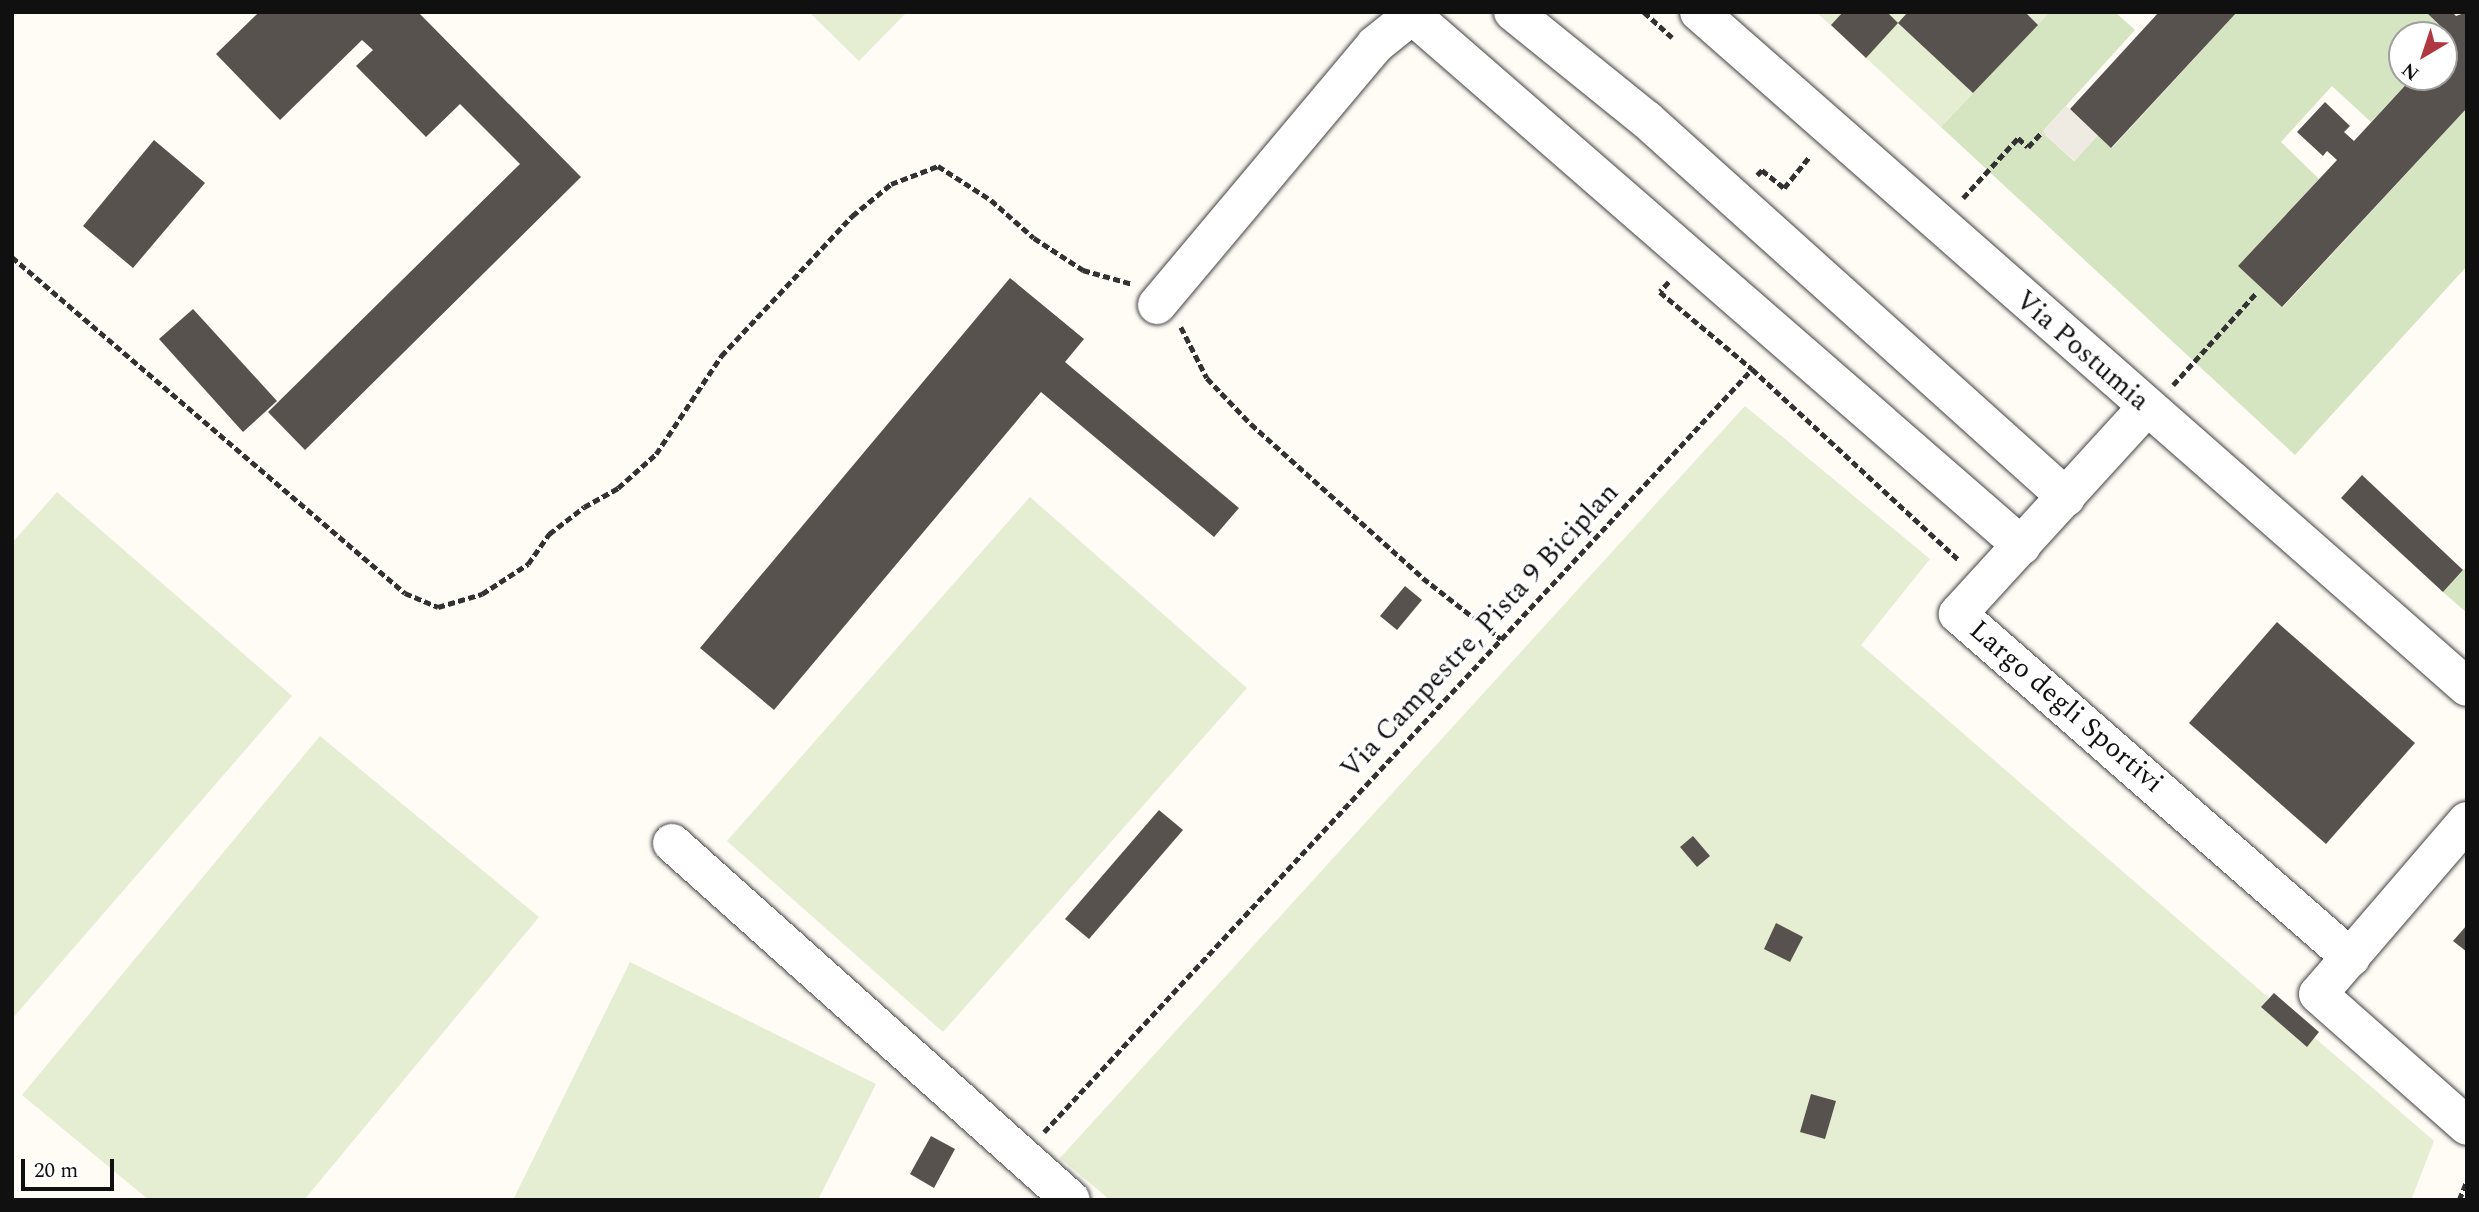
<!DOCTYPE html>
<style>
body{margin:0}
#map{position:relative;width:2479px;height:1212px;overflow:hidden;background:#fefcf5;font-family:Spectral,serif}
div>[style]{position:absolute}
[style*='--x']{left:calc(var(--x)*1px);top:calc(var(--y)*1px);width:calc(var(--w)*1px);rotate:calc(var(--a)*1deg)}
.green>*{inset:0;background:#d5e5c2}
.pitch>*{inset:0;background:#e5edd2}
.plaza>*{inset:0;background:#efebe3}
.building>*{inset:0;background:#58524e}
.path>*{height:4.5px;margin-top:-2.25px;transform-origin:0;background:repeating-linear-gradient(90deg,#323232 0 7px,transparent 0 10.5px)}
.roads{filter:drop-shadow(0 0 2px #434343) drop-shadow(0 0 2px #434343)}
.minor>*{height:38px;margin:-19px;padding:0 19px;transform-origin:19px;border-radius:19px;background:#fff}
span{translate:-50% -50%;white-space:nowrap;text-align:center;line-height:1.15;-webkit-text-stroke:7px #fff;paint-order:stroke}
.street-label{font-size:28px;color:#101010}
.frame{position:absolute;inset:0;border:14px solid #101010;pointer-events:none}
.north{position:absolute;left:2388px;top:21px;width:70px;height:70px;box-sizing:border-box;background:#fff;border:2px solid #9f9f9f;border-radius:50%;rotate:219deg;font-size:19px;font-weight:700;line-height:28px;text-align:center;color:#101010}
.north::after{content:'';display:block;margin:auto;width:24px;height:32px;background:#b03841;clip-path:polygon(50% 0,100% 100%,50% 72%,0 100%)}
.scale{position:absolute;left:21px;top:1159px;width:93px;height:32px;box-sizing:border-box;border:4px solid #101010;border-top:0;padding-left:9px;font-size:21px;line-height:24px;white-space:nowrap;color:#101010;-webkit-text-stroke:5px #fff;paint-order:stroke}
</style>
<div id="map">
<div class="green">
<div style="clip-path:polygon(2049px 12px,2115px 12px,2135px 30px,2042px 132px,2074px 161px,2098px 135px,2112px 148px,2237px 12px,2426px 12px,2451px 36px,2444px 44px,2444px 35px,2402px 35px,2402px 77px,2413px 77px,2371px 122px,2332px 86px,2281px 142px,2319px 179px,2238px 266px,2283px 307px,2467px 108px,2467px 266px,2295px 455px,1941px 127px)"></div>
<div style="clip-path:polygon(2467px 566px,2467px 613px,2443px 592px)"></div>
</div>
<div class="pitch">
<div style="clip-path:polygon(809px 12px,907px 12px,859px 61px)"></div>
<div style="clip-path:polygon(1816px 12px,2050px 12px,1941px 127px)"></div>
<div style="clip-path:polygon(1745px 406px,1930px 559px,1861px 645px,2434px 1141px,2411px 1200px,1110px 1200px,1060px 1158px)"></div>
<div style="clip-path:polygon(57px 492px,292px 696px,12px 1019px,12px 543px)"></div>
<div style="clip-path:polygon(1030px 497px,1247px 688px,943px 1032px,727px 841px)"></div>
<div style="clip-path:polygon(320px 736px,539px 917px,304px 1200px,149px 1200px,22px 1095px)"></div>
<div style="clip-path:polygon(630px 962px,876px 1084px,818px 1200px,513px 1200px)"></div>
</div>
<div class="plaza">
<div style="clip-path:polygon(2066px 106px,2098px 135px,2075px 161px,2042px 132px)"></div>
</div>
<div class="building">
<div style="clip-path:polygon(259px 12px,418px 12px,581px 177px,305px 450px,268px 412px,520px 164px,460px 104px,426px 137px,356px 66px,373px 50px,362px 40px,280px 120px,216px 54px)"></div>
<div style="clip-path:polygon(1843px 12px,1887px 12px,1898px 23px,1866px 58px,1831px 25px)"></div>
<div style="clip-path:polygon(1908px 12px,2025px 12px,2038px 25px,1973px 93px,1898px 23px)"></div>
<div style="clip-path:polygon(2159px 12px,2237px 12px,2111px 148px,2070px 109px)"></div>
<div style="clip-path:polygon(2426px 12px,2452px 12px,2456px 16px,2467px 12px,2467px 108px,2282px 307px,2238px 266px,2337px 160px,2327px 151px,2323px 156px,2297px 132px,2325px 102px,2350px 126px,2344px 132px,2354px 141px,2413px 77px,2444px 77px,2444px 44px,2451px 36px)"></div>
<div style="clip-path:polygon(154px 140px,205px 183px,133px 268px,83px 226px)"></div>
<div style="clip-path:polygon(1010px 278px,1084px 339px,1065px 362px,1239px 508px,1214px 537px,1041px 392px,774px 710px,700px 648px)"></div>
<div style="clip-path:polygon(193px 309px,277px 401px,243px 432px,159px 339px)"></div>
<div style="clip-path:polygon(2362px 475px,2463px 570px,2443px 592px,2341px 498px)"></div>
<div style="clip-path:polygon(1405px 586px,1422px 600px,1397px 630px,1380px 616px)"></div>
<div style="clip-path:polygon(2277px 622px,2415px 743px,2326px 844px,2189px 723px)"></div>
<div style="clip-path:polygon(1159px 810px,1183px 830px,1089px 939px,1065px 919px)"></div>
<div style="clip-path:polygon(1693px 836px,1710px 856px,1697px 867px,1680px 847px)"></div>
<div style="clip-path:polygon(1776px 923px,1803px 937px,1790px 962px,1764px 949px)"></div>
<div style="clip-path:polygon(2467px 925px,2467px 952px,2453px 941px)"></div>
<div style="clip-path:polygon(2274px 993px,2319px 1032px,2307px 1047px,2261px 1007px)"></div>
<div style="clip-path:polygon(1811px 1094px,1836px 1101px,1825px 1139px,1800px 1132px)"></div>
<div style="clip-path:polygon(931px 1136px,955px 1149px,934px 1188px,910px 1174px)"></div>
</div>
<div class="path">
<div style="--x:1644;--y:12;--w:38;--a:42"></div>
<div style="--x:1757;--y:175;--w:7;--a:-45"></div>
<div style="--x:1762;--y:170;--w:28;--a:39"></div>
<div style="--x:1784;--y:188;--w:40;--a:-51"></div>
<div style="--x:1963;--y:198;--w:81;--a:-47.5"></div>
<div style="--x:2018;--y:138;--w:13;--a:42"></div>
<div style="--x:2028;--y:147;--w:21;--a:-47"></div>
<div style="--x:12;--y:257;--w:517;--a:40.53"></div>
<div style="--x:405;--y:593;--w:36;--a:23"></div>
<div style="--x:438;--y:607;--w:46;--a:-16.5"></div>
<div style="--x:482;--y:594;--w:55;--a:-33.1"></div>
<div style="--x:528;--y:564;--w:37;--a:-55"></div>
<div style="--x:549;--y:534;--w:44;--a:-37.6"></div>
<div style="--x:584;--y:507;--w:39;--a:-29"></div>
<div style="--x:618;--y:488;--w:51;--a:-41.8"></div>
<div style="--x:656;--y:454;--w:118;--a:-56.4"></div>
<div style="--x:721;--y:356;--w:192;--a:-46.9"></div>
<div style="--x:852;--y:216;--w:50;--a:-39.4"></div>
<div style="--x:891;--y:184;--w:50;--a:-21"></div>
<div style="--x:938;--y:166;--w:63;--a:32.7"></div>
<div style="--x:991;--y:200;--w:57;--a:41.5"></div>
<div style="--x:1034;--y:238;--w:59;--a:33.1"></div>
<div style="--x:1083;--y:270;--w:51;--a:15.9"></div>
<div style="--x:1669;--y:282;--w:13;--a:132"></div>
<div style="--x:1660;--y:292;--w:120;--a:39.9"></div>
<div style="--x:1181;--y:327;--w:57;--a:63"></div>
<div style="--x:1207;--y:378;--w:64;--a:46.3"></div>
<div style="--x:1251;--y:424;--w:231;--a:41.8"></div>
<div style="--x:1423;--y:578;--w:99;--a:38"></div>
<div style="--x:2173;--y:385;--w:124;--a:-47.9"></div>
<div style="--x:1044;--y:1132;--w:1041;--a:-47.14"></div>
<div style="--x:1752;--y:369;--w:283;--a:42.7"></div>
<div style="--x:2459;--y:1200;--w:22;--a:-68"></div>
</div>
<div class="roads">
<div class="minor">
<div style="--x:1513;--y:12;--w:172;--a:38.9"></div>
<div style="--x:1647;--y:120;--w:564;--a:41.98"></div>
<div style="--x:1699;--y:12;--w:1022;--a:41.31"></div>
<div style="--x:1413;--y:16;--w:807;--a:41.03"></div>
<div style="--x:1157;--y:305;--w:339;--a:-50"></div>
<div style="--x:1375;--y:45;--w:53;--a:-38.8"></div>
<div style="--x:2146;--y:408;--w:279;--a:132.4"></div>
<div style="--x:1958;--y:614;--w:522;--a:41.2"></div>
<div style="--x:2467;--y:821;--w:228;--a:130.7"></div>
<div style="--x:2318;--y:994;--w:199;--a:41.5"></div>
<div style="--x:672;--y:843;--w:535;--a:41.82"></div>
</div>
</div>
<div class="street-label">
<span style="left:2082px;top:351px;rotate:41deg">Via Postumia</span>
<span style="left:1480px;top:631px;rotate:-47deg">Via Campestre, Pista 9 Biciplan</span>
<span style="left:2066px;top:707px;rotate:41deg">Largo degli Sportivi</span>
</div>
<div class="frame"></div>
<div class="north">N</div>
<div class="scale">20 m</div>
</div>
